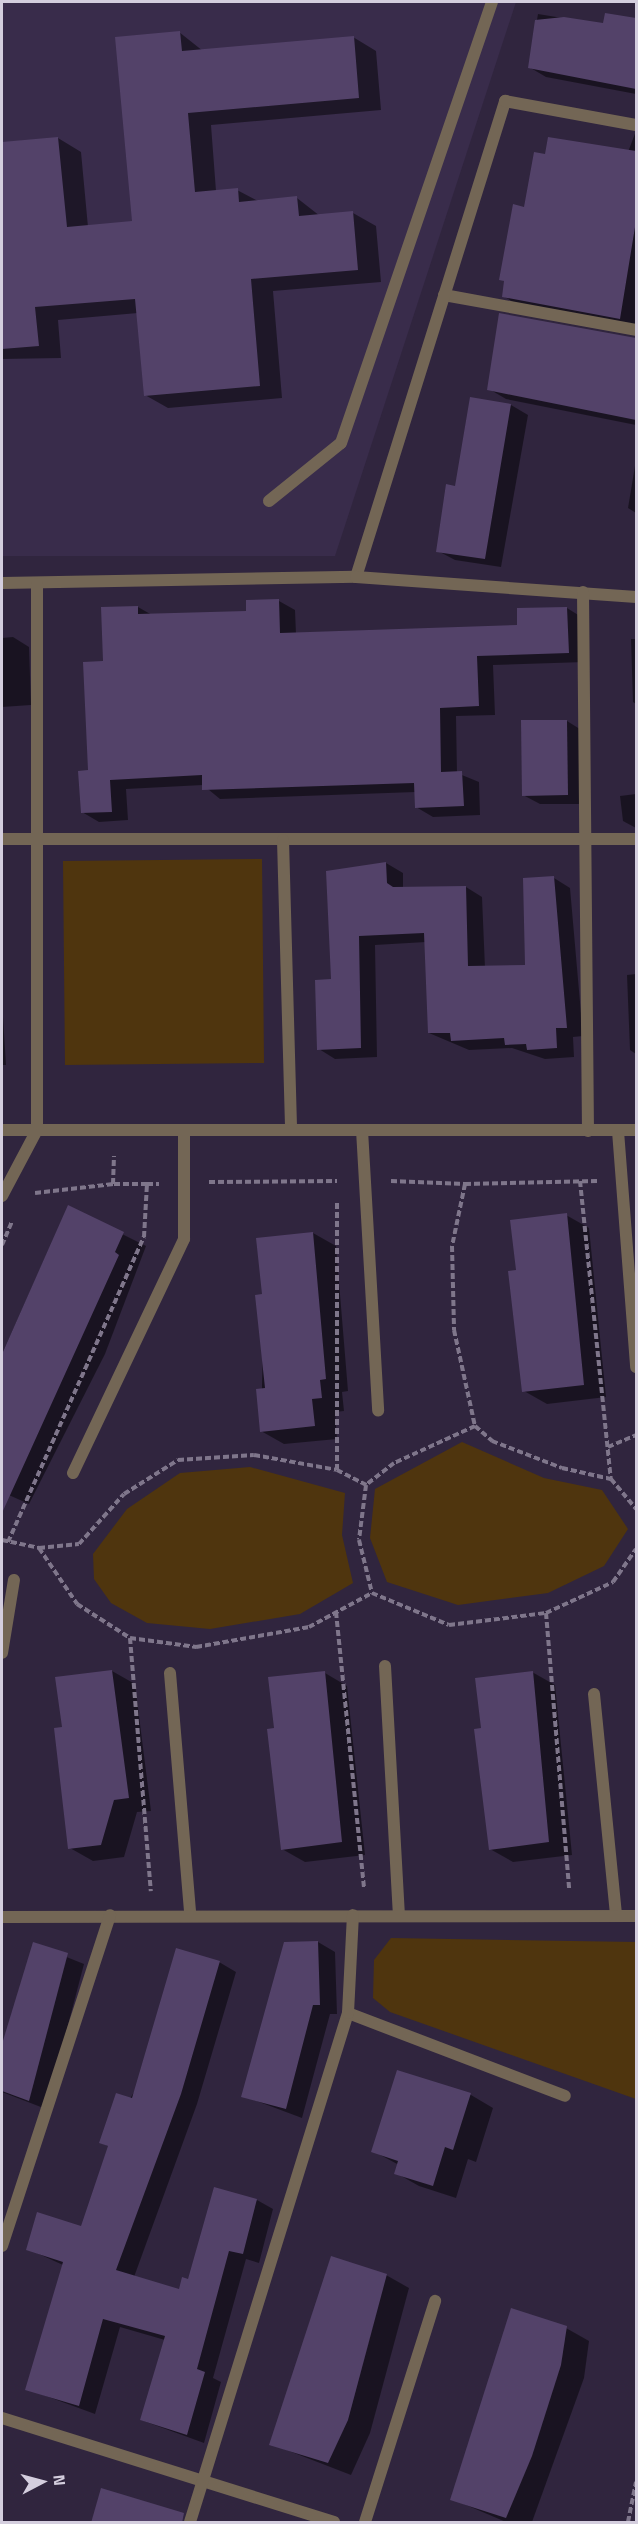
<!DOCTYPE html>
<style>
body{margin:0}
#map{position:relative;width:638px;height:2524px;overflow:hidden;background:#30253e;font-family:"Titillium Web",sans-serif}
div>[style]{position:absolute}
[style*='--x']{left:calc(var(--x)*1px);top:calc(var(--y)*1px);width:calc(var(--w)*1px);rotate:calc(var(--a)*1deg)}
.built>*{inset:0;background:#392c4b}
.green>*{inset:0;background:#4f350e}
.shadow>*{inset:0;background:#0007}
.building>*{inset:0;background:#534269}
.path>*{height:4px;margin-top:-2px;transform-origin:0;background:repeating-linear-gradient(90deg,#7f768b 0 6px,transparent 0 9px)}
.service>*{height:12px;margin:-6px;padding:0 6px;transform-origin:6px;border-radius:6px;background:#736655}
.minor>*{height:12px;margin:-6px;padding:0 6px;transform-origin:6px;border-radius:6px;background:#736655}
.tertiary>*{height:12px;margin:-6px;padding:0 6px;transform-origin:6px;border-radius:6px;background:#736655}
span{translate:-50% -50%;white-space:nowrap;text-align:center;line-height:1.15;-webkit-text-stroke:5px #30253e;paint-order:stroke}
.frame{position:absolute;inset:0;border:3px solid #d4cede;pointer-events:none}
.north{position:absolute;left:12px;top:2452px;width:60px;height:60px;-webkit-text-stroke:4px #30253e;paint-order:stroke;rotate:84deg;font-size:16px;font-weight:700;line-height:24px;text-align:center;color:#d4cede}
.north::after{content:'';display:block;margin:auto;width:21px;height:27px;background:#d4cede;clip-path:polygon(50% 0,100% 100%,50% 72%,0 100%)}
</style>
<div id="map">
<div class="built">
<div style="clip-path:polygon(2px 2px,516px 2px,335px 556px,2px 556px)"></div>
</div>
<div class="green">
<div style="clip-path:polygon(262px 859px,264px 1063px,65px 1065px,63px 861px)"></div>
<div style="clip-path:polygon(462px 1442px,544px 1478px,602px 1490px,628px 1529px,604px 1566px,548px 1593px,458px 1605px,387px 1582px,370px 1538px,375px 1489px)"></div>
<div style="clip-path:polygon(250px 1467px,345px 1493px,342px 1535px,353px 1583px,300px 1614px,210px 1629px,147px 1623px,111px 1603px,94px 1579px,93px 1554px,127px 1509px,180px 1473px)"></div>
<div style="clip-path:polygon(391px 1938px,636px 1942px,636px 2099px,390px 2012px,373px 1998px,374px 1960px)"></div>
</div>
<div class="shadow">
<div style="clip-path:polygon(538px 14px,605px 25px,606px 15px,636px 19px,636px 94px,546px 77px,529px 67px)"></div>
<div style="clip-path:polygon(179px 32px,203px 51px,353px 37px,376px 51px,381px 110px,211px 125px,216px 191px,237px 190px,258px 201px,297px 198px,320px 216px,353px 213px,376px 226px,381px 282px,273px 291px,282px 398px,168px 408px,145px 395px,138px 313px,58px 320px,61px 358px,2px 359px,2px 143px,58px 138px,81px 152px,88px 227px,133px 223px)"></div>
<div style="clip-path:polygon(636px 131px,636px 327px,520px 306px,503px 296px,506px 282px,501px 279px,546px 156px,628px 152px)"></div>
<div style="clip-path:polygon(635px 340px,636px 425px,506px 399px,489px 389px)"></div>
<div style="clip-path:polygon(511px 405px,528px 415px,501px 567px,455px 560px,438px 551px,456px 487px)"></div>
<div style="clip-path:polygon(636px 460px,636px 513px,628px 508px)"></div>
<div style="clip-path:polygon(279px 601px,295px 610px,296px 634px,519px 626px,567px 608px,583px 618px,585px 662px,493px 665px,495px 715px,456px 716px,457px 773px,479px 782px,480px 815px,433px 817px,416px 807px,416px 792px,220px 799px,203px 785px,126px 789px,128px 820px,99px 822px,82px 812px,105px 663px,138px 607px,152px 615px,248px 613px)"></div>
<div style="clip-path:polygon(13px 637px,29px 647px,31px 705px,2px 707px,2px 638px)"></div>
<div style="clip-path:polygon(631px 639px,636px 639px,636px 704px,633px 702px)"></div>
<div style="clip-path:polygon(567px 721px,583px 731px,585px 804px,540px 804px,523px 795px)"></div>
<div style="clip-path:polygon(636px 794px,636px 828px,623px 821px,620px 796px)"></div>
<div style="clip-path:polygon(386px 863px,403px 873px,403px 888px,466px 887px,482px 897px,485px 968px,526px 967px,554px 878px,570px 888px,583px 1036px,573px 1037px,574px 1057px,545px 1059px,512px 1048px,469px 1050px,429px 1033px,426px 942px,375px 945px,377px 1057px,335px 1059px,319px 1049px,333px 981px)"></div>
<div style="clip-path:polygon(636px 974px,636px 1054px,630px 1050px,627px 975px)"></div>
<div style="clip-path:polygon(2px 1001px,6px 1065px,2px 1065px)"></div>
<div style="clip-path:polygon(68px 1207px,146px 1246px,105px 1354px,29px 1504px,2px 1492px,2px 1354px)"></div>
<div style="clip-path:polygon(566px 1215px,589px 1228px,606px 1397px,547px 1404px,524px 1391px,517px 1271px)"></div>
<div style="clip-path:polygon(313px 1233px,336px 1246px,348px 1391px,342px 1392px,344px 1411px,335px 1412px,337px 1439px,284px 1444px,261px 1431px,264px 1295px)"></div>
<div style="clip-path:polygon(112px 1671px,135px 1684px,151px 1811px,137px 1812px,124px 1857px,93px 1861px,70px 1848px,63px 1728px)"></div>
<div style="clip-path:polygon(532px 1672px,555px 1685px,572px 1855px,513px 1862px,490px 1849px,483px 1729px)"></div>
<div style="clip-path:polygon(325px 1673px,347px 1686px,365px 1855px,305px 1862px,282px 1849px,276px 1729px)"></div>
<div style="clip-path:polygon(318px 1942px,335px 1952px,337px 2014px,330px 2014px,302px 2118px,243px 2096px)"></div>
<div style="clip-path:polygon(34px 1944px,84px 1964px,46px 2109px,2px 2092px,2px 2046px)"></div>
<div style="clip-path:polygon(219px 1962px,236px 1972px,197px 2104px,134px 2277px,181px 2291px,257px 2200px,273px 2209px,259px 2263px,246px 2259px,213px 2378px,221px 2382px,204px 2443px,141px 2420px,165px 2340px,120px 2327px,95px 2414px,27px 2389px,63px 2265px,28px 2249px,82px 2228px,110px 2147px,101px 2143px)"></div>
<div style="clip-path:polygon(398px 2072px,471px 2095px,493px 2108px,476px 2162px,468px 2159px,456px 2198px,419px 2186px,396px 2173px,399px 2165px,373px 2151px)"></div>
<div style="clip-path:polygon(386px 2275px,409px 2288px,370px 2433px,351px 2475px,271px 2444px)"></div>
<div style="clip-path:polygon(566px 2328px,589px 2341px,584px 2378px,532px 2522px,506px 2522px,452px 2499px)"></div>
</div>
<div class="building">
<div style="clip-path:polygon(605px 13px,636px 18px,636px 89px,528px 68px,535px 20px,564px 17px,603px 23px)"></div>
<div style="clip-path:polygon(180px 31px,182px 51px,354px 36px,359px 98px,188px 113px,195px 192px,238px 188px,239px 202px,297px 196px,299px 216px,353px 211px,358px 270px,251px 279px,260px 386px,144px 396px,135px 299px,35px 307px,39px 346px,2px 349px,2px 142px,58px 137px,67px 227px,132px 221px,115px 37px)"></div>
<div style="clip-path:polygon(548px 137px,636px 151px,636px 221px,620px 319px,502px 297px,504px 281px,499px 280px,513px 204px,524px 207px,534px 152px,545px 154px)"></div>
<div style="clip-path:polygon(499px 313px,636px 338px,636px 420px,487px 390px)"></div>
<div style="clip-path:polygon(470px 397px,511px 404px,485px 559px,436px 552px,446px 484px,455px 486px)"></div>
<div style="clip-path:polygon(279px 599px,280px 633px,517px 625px,517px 608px,567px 607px,569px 653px,477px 656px,479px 706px,440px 708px,441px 772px,462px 771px,464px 806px,415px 808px,414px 783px,202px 790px,202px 775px,110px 780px,112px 812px,81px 813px,78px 771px,88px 770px,83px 662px,103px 661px,101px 607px,138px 606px,138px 614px,246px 611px,246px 600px)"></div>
<div style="clip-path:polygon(521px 720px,567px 720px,568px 795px,522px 796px)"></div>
<div style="clip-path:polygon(386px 862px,387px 883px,393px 887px,466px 886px,468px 966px,525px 965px,523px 878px,554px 876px,567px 1028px,556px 1028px,557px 1048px,527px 1050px,526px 1044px,505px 1045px,504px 1038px,451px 1041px,450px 1033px,428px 1033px,424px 933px,359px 936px,361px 1048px,317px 1050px,315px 980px,331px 979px,326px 871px)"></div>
<div style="clip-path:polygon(68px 1205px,124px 1232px,115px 1252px,119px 1255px,2px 1513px,2px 1354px)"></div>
<div style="clip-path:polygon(567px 1213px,584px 1385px,522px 1392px,508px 1271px,516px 1270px,510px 1220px)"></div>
<div style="clip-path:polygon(313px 1232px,326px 1379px,320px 1380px,322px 1398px,312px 1399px,315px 1426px,260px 1432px,256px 1389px,265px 1388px,255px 1295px,262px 1294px,256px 1238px)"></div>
<div style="clip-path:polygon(112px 1670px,129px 1798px,114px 1800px,101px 1845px,68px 1849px,54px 1728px,62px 1727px,55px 1677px)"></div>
<div style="clip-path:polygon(325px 1671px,342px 1842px,281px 1850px,267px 1729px,274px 1728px,268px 1677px)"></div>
<div style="clip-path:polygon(533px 1671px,549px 1842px,489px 1850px,474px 1729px,481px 1728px,475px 1678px)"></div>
<div style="clip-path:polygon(318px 1941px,320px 2005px,313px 2005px,286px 2109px,241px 2097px,284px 1942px)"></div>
<div style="clip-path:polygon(33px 1942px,68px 1953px,29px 2101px,2px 2091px,2px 2044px)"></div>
<div style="clip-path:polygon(176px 1948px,220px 1961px,181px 2094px,116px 2270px,179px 2289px,182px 2277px,188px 2279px,214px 2187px,257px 2199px,243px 2254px,229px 2251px,197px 2369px,205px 2372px,187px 2435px,140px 2420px,165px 2336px,103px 2319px,79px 2406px,25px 2390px,63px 2262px,26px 2250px,37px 2212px,81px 2226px,108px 2146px,99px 2143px,116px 2093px,132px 2098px)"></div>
<div style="clip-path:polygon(397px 2070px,471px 2093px,453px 2150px,445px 2147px,433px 2186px,394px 2174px,398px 2161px,371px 2152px)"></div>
<div style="clip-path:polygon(331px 2256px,387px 2274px,348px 2420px,328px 2463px,269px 2445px)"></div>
<div style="clip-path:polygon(511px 2308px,567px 2326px,561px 2365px,532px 2456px,506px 2518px,450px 2500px)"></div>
<div style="clip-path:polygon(101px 2488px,184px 2513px,182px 2523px,91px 2523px)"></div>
</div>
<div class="path">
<div style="--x:391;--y:1181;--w:74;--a:2.3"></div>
<div style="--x:580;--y:1181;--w:300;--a:84.1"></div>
<div style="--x:597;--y:1181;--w:132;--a:178.7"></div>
<div style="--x:465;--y:1184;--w:63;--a:101.8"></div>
<div style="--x:452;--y:1246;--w:84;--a:88.6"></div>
<div style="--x:454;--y:1330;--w:98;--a:77.7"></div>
<div style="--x:475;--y:1426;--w:23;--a:41"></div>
<div style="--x:492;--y:1441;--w:75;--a:21.1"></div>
<div style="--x:562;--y:1468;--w:50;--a:12.7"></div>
<div style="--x:611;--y:1479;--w:39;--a:50"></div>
<div style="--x:209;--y:1182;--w:128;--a:-0.4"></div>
<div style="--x:147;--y:1184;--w:12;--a:0"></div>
<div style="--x:35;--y:1193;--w:79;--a:-6.6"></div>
<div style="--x:337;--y:1203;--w:267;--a:90"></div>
<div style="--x:2;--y:1245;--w:26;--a:-67"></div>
<div style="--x:475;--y:1426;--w:89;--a:155.4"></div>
<div style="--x:394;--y:1463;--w:36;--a:142"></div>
<div style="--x:366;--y:1485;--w:55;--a:97.3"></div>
<div style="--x:359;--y:1540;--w:55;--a:76.2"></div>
<div style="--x:372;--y:1593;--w:83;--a:22.6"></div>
<div style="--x:449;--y:1625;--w:98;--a:-7.1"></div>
<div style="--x:546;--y:1613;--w:74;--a:-24.8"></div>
<div style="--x:613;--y:1582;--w:40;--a:-55.1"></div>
<div style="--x:608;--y:1447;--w:30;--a:-23"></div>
<div style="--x:2;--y:1540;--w:38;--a:12"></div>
<div style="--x:39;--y:1548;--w:40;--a:-5.7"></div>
<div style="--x:79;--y:1544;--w:67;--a:-48"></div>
<div style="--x:124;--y:1494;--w:64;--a:-32.2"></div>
<div style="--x:178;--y:1460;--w:76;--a:-3.8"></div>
<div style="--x:254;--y:1455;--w:84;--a:10.2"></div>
<div style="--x:337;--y:1470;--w:33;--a:27"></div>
<div style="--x:8;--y:1542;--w:334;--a:-66"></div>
<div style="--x:144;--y:1237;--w:53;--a:-86.8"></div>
<div style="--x:147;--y:1184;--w:34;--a:180"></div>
<div style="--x:113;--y:1184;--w:28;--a:-88"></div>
<div style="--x:39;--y:1548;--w:68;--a:55.8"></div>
<div style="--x:77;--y:1604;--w:63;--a:32.7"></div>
<div style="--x:130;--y:1638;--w:67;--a:7.8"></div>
<div style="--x:196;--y:1647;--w:115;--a:-10"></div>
<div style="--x:309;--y:1627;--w:72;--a:-28.4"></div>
<div style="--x:336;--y:1612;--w:278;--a:84.2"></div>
<div style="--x:546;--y:1613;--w:277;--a:85.2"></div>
<div style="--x:130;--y:1638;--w:254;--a:85.3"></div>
<div style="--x:628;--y:2522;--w:41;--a:-78.7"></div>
</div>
<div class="service">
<div style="--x:269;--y:501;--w:92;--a:-38.9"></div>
<div style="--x:341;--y:443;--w:466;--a:-71.1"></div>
<div style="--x:362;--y:1130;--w:281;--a:86.7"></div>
<div style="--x:618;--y:1131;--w:237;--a:85.6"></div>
<div style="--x:73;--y:1473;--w:259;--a:-64.6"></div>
<div style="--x:184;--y:1239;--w:109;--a:-90"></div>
<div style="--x:2;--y:1653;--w:74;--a:-80.7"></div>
<div style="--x:385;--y:1666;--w:248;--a:86.8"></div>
<div style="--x:170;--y:1673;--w:241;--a:85.2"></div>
<div style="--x:594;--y:1694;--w:222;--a:84.3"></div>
<div style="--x:348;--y:2013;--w:232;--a:20.9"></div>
<div style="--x:365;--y:2522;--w:232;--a:-72.4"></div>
</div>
<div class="minor">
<div style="--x:444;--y:295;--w:195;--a:10.3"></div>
<div style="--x:356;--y:577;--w:499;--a:-72.6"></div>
<div style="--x:505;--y:101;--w:133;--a:10.4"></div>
<div style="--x:2;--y:583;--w:354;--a:-1"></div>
<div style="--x:356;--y:577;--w:281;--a:4.1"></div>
<div style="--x:583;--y:592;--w:539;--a:89.47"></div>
<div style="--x:2;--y:839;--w:634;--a:0"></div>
<div style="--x:283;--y:840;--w:290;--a:88.4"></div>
<div style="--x:2;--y:1196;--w:75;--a:-62.1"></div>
<div style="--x:37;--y:1130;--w:546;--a:-90"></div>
<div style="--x:2;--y:1917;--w:634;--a:-0.09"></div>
<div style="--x:2;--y:2246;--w:348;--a:-71.9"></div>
<div style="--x:2;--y:2418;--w:348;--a:17.4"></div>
<div style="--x:190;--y:2522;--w:533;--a:-72.76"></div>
<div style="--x:348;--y:2013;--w:98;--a:-87.1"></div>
</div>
<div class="tertiary">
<div style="--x:2;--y:1130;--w:634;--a:0"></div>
</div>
<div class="frame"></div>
<div class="north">N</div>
</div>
